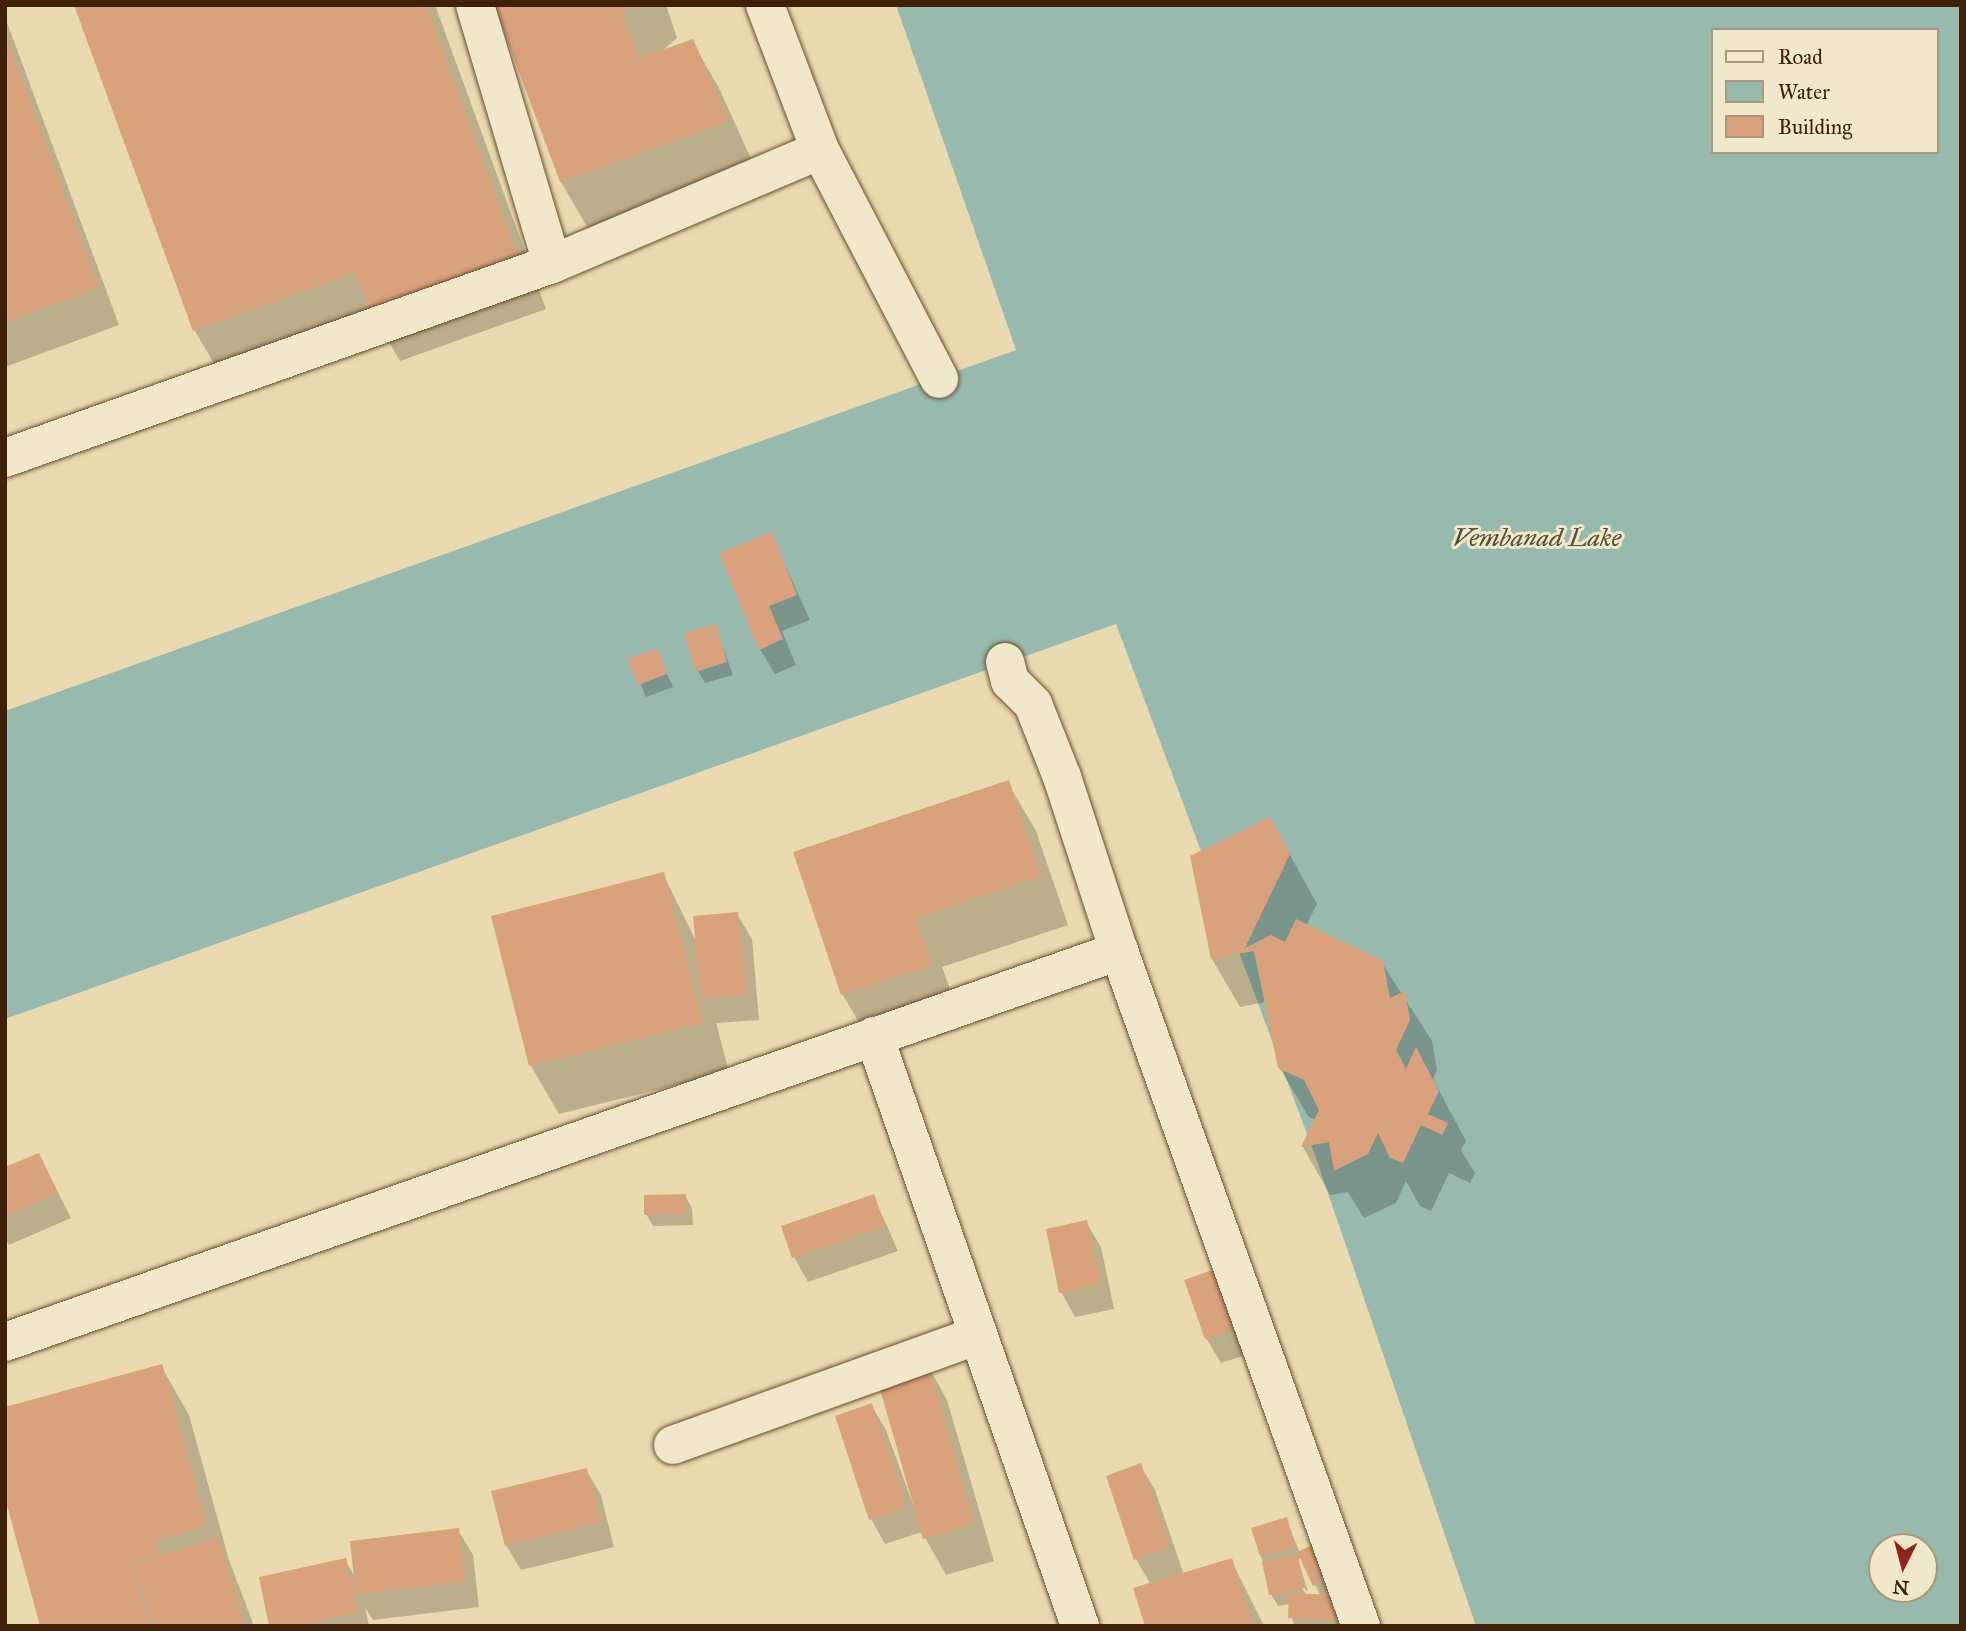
<!DOCTYPE html>
<style>
body{margin:0}
#map{position:relative;width:1966px;height:1631px;overflow:hidden;background:#eadaaf;font-family:"IM FELL Great Primer",serif}
div>[style]{position:absolute}
[style*='--x']{left:calc(var(--x)*1px);top:calc(var(--y)*1px);width:calc(var(--w)*1px);rotate:calc(var(--a)*1deg)}
.water>*{inset:0;background:#98baae}
.shadow>*{inset:0;background:#0003}
.building>*{inset:0;background:#daa17d}
.roads{filter:drop-shadow(0 0 2px #694f30) drop-shadow(0 0 2px #694f30)}
.minor>*{height:38px;margin:-19px;padding:0 19px;transform-origin:19px;border-radius:19px;background:#f1e7cb}
span{translate:-50% -50%;white-space:nowrap;text-align:center;line-height:1.15;-webkit-text-stroke:6px #f1e7cb;paint-order:stroke}
.water-label{font-size:26px;color:#594f38;font-style:italic}
.frame{position:absolute;inset:0;border:7px solid #3e2106;pointer-events:none}
.legend{position:absolute;left:1711px;top:28px;width:228px;height:126px;box-sizing:border-box;background:#f1e7cb;border:2px solid #a9987c;margin:0;padding:9px 12px;list-style:none;font-size:21px;color:#3e2106}
.legend li{display:flex;align-items:center;gap:14px;height:35px}
.legend b{width:35px;border:2px solid #a9987c}
.north{position:absolute;left:1868px;top:1533px;width:70px;height:70px;box-sizing:border-box;background:#f1e7cb;border:2px solid #a9987c;border-radius:50%;rotate:186deg;font-size:19px;font-weight:700;line-height:28px;text-align:center;color:#3e2106}
.north::after{content:'';display:block;margin:auto;width:24px;height:32px;background:#8f2418;clip-path:polygon(50% 0,100% 100%,50% 72%,0 100%)}
</style>
<div id="map">
<div class="water">
<div style="clip-path:polygon(evenodd,896px 5px,1961px 5px,1961px 1626px,1476px 1626px,1316px 1158px,1116px 624px,5px 1019px,5px 711px,1016px 350px,896px 5px,1712px 30px,1936px 30px,1936px 152px,1712px 152px,1712px 30px,896px 5px,1882px 1547px,1924px 1547px,1924px 1589px,1882px 1589px,1882px 1547px)"></div>
</div>
<div class="shadow">
<div style="clip-path:polygon(76px 5px,435px 5px,546px 309px,400px 361px,378px 323px,223px 379px,195px 331px)"></div>
<div style="clip-path:polygon(496px 5px,666px 5px,677px 38px,660px 53px,692px 41px,720px 90px,756px 170px,589px 230px,561px 182px)"></div>
<div style="clip-path:polygon(5px 17px,119px 325px,5px 367px)"></div>
<div style="clip-path:polygon(771px 534px,810px 620px,782px 631px,796px 665px,775px 674px,760px 649px)"></div>
<div style="clip-path:polygon(715px 626px,733px 675px,705px 683px,698px 671px)"></div>
<div style="clip-path:polygon(656px 650px,673px 687px,646px 697px,630px 660px)"></div>
<div style="clip-path:polygon(1008px 783px,1036px 831px,1068px 925px,942px 967px,959px 1014px,871px 1043px,843px 995px,795px 853px)"></div>
<div style="clip-path:polygon(1270px 819px,1317px 904px,1306px 926px,1382px 963px,1432px 1041px,1437px 1070px,1433px 1079px,1466px 1141px,1461px 1150px,1475px 1173px,1470px 1183px,1449px 1173px,1431px 1211px,1420px 1206px,1406px 1181px,1396px 1203px,1364px 1218px,1348px 1192px,1330px 1195px,1303px 1147px,1315px 1120px,1308px 1116px,1279px 1067px,1266px 1002px,1240px 1007px,1212px 959px,1192px 857px)"></div>
<div style="clip-path:polygon(663px 874px,695px 939px,737px 914px,752px 939px,759px 1020px,716px 1023px,729px 1072px,559px 1114px,531px 1066px,493px 917px)"></div>
<div style="clip-path:polygon(39px 1155px,71px 1218px,9px 1245px,5px 1238px,5px 1169px)"></div>
<div style="clip-path:polygon(685px 1196px,692px 1208px,693px 1225px,653px 1226px,646px 1214px)"></div>
<div style="clip-path:polygon(874px 1197px,898px 1251px,808px 1282px,794px 1257px)"></div>
<div style="clip-path:polygon(1086px 1222px,1101px 1247px,1114px 1309px,1075px 1317px,1061px 1292px)"></div>
<div style="clip-path:polygon(1220px 1269px,1255px 1352px,1221px 1363px,1206px 1338px)"></div>
<div style="clip-path:polygon(926px 1362px,947px 1400px,994px 1561px,946px 1575px,922px 1532px,885px 1544px,871px 1519px,871px 1405px,886px 1430px,922px 1529px)"></div>
<div style="clip-path:polygon(161px 1366px,189px 1415px,229px 1560px,254px 1626px,42px 1626px)"></div>
<div style="clip-path:polygon(1140px 1465px,1155px 1490px,1184px 1575px,1231px 1560px,1264px 1626px,1147px 1626px,1151px 1585px,1136px 1559px)"></div>
<div style="clip-path:polygon(586px 1470px,601px 1495px,614px 1547px,521px 1570px,506px 1545px)"></div>
<div style="clip-path:polygon(evenodd,1286px 1519px,1300px 1553px,1341px 1588px,1323px 1596px,1341px 1609px,1340px 1626px,1294px 1626px,1290px 1604px,1278px 1606px,1271px 1594px,1261px 1555px,1286px 1519px,1302px 1557px,1315px 1585px,1321px 1596px,1306px 1595px,1298px 1581px,1308px 1592px,1298px 1559px,1302px 1557px)"></div>
<div style="clip-path:polygon(458px 1530px,473px 1555px,479px 1607px,373px 1620px,365px 1607px,369px 1626px,271px 1626px,345px 1560px,356px 1579px)"></div>
</div>
<div class="building">
<div style="clip-path:polygon(74px 5px,426px 5px,519px 260px,371px 314px,356px 272px,193px 331px)"></div>
<div style="clip-path:polygon(494px 5px,631px 5px,622px 12px,639px 58px,693px 39px,729px 121px,560px 182px)"></div>
<div style="clip-path:polygon(5px 35px,99px 288px,5px 322px)"></div>
<div style="clip-path:polygon(772px 532px,797px 595px,769px 606px,783px 639px,759px 650px,719px 553px)"></div>
<div style="clip-path:polygon(716px 624px,727px 662px,696px 672px,684px 633px)"></div>
<div style="clip-path:polygon(657px 648px,667px 674px,638px 685px,627px 659px)"></div>
<div style="clip-path:polygon(1009px 780px,1041px 876px,916px 918px,932px 965px,841px 995px,793px 852px)"></div>
<div style="clip-path:polygon(1270px 817px,1290px 854px,1245px 948px,1271px 935px,1285px 942px,1296px 919px,1383px 961px,1390px 998px,1405px 991px,1410px 1020px,1396px 1050px,1406px 1069px,1416px 1047px,1439px 1091px,1428px 1114px,1448px 1123px,1442px 1135px,1421px 1125px,1403px 1163px,1390px 1158px,1378px 1133px,1368px 1154px,1334px 1171px,1329px 1142px,1301px 1147px,1319px 1110px,1304px 1080px,1278px 1068px,1254px 951px,1211px 959px,1190px 856px)"></div>
<div style="clip-path:polygon(664px 872px,702px 1023px,529px 1066px,491px 916px)"></div>
<div style="clip-path:polygon(738px 912px,746px 995px,701px 999px,693px 916px)"></div>
<div style="clip-path:polygon(39px 1153px,58px 1193px,5px 1216px,5px 1167px)"></div>
<div style="clip-path:polygon(686px 1194px,687px 1213px,644px 1215px,644px 1195px)"></div>
<div style="clip-path:polygon(874px 1194px,885px 1226px,792px 1258px,781px 1226px)"></div>
<div style="clip-path:polygon(1087px 1220px,1101px 1284px,1059px 1293px,1046px 1229px)"></div>
<div style="clip-path:polygon(1221px 1267px,1242px 1327px,1205px 1339px,1184px 1280px)"></div>
<div style="clip-path:polygon(927px 1360px,974px 1524px,923px 1539px,876px 1375px)"></div>
<div style="clip-path:polygon(162px 1364px,207px 1526px,156px 1540px,159px 1554px,132px 1561px,150px 1626px,40px 1626px,5px 1498px,5px 1407px)"></div>
<div style="clip-path:polygon(872px 1403px,906px 1507px,869px 1520px,835px 1416px)"></div>
<div style="clip-path:polygon(1141px 1463px,1170px 1547px,1134px 1560px,1106px 1476px)"></div>
<div style="clip-path:polygon(587px 1468px,601px 1522px,505px 1546px,491px 1491px)"></div>
<div style="clip-path:polygon(1287px 1517px,1295px 1546px,1260px 1556px,1251px 1528px)"></div>
<div style="clip-path:polygon(459px 1528px,465px 1582px,356px 1595px,350px 1541px)"></div>
<div style="clip-path:polygon(219px 1538px,245px 1626px,153px 1626px,134px 1563px)"></div>
<div style="clip-path:polygon(1319px 1542px,1335px 1575px,1313px 1586px,1297px 1552px)"></div>
<div style="clip-path:polygon(1298px 1555px,1304px 1588px,1269px 1595px,1262px 1562px)"></div>
<div style="clip-path:polygon(346px 1558px,358px 1612px,296px 1626px,269px 1626px,259px 1577px)"></div>
<div style="clip-path:polygon(1232px 1558px,1253px 1626px,1145px 1626px,1133px 1588px)"></div>
<div style="clip-path:polygon(1289px 1593px,1335px 1595px,1334px 1621px,1288px 1618px)"></div>
</div>
<div class="roads">
<div class="minor">
<div style="--x:475;--y:5;--w:270;--a:73.4"></div>
<div style="--x:765;--y:5;--w:155;--a:69.2"></div>
<div style="--x:820;--y:150;--w:258;--a:62.5"></div>
<div style="--x:5;--y:458;--w:580;--a:-19.53"></div>
<div style="--x:552;--y:264;--w:291;--a:-23"></div>
<div style="--x:1005;--y:662;--w:20;--a:75"></div>
<div style="--x:1010;--y:681;--w:33;--a:45"></div>
<div style="--x:1033;--y:704;--w:79;--a:68.3"></div>
<div style="--x:1062;--y:777;--w:183;--a:71.9"></div>
<div style="--x:1119;--y:951;--w:717;--a:70.28"></div>
<div style="--x:874;--y:1036;--w:625;--a:70.75"></div>
<div style="--x:5;--y:1342;--w:1181;--a:-19.34"></div>
<div style="--x:673;--y:1445;--w:324;--a:-19.8"></div>
</div>
</div>
<div class="water-label">
<span style="left:1537px;top:538px">Vembanad Lake</span>
</div>
<div class="frame"></div>
<ul class="legend">
<li><b style="height:9px;background:#f1e7cb"></b>Road</li>
<li><b style="height:19px;background:#98baae"></b>Water</li>
<li><b style="height:19px;background:#daa17d"></b>Building</li>
</ul>
<div class="north">N</div>
</div>
